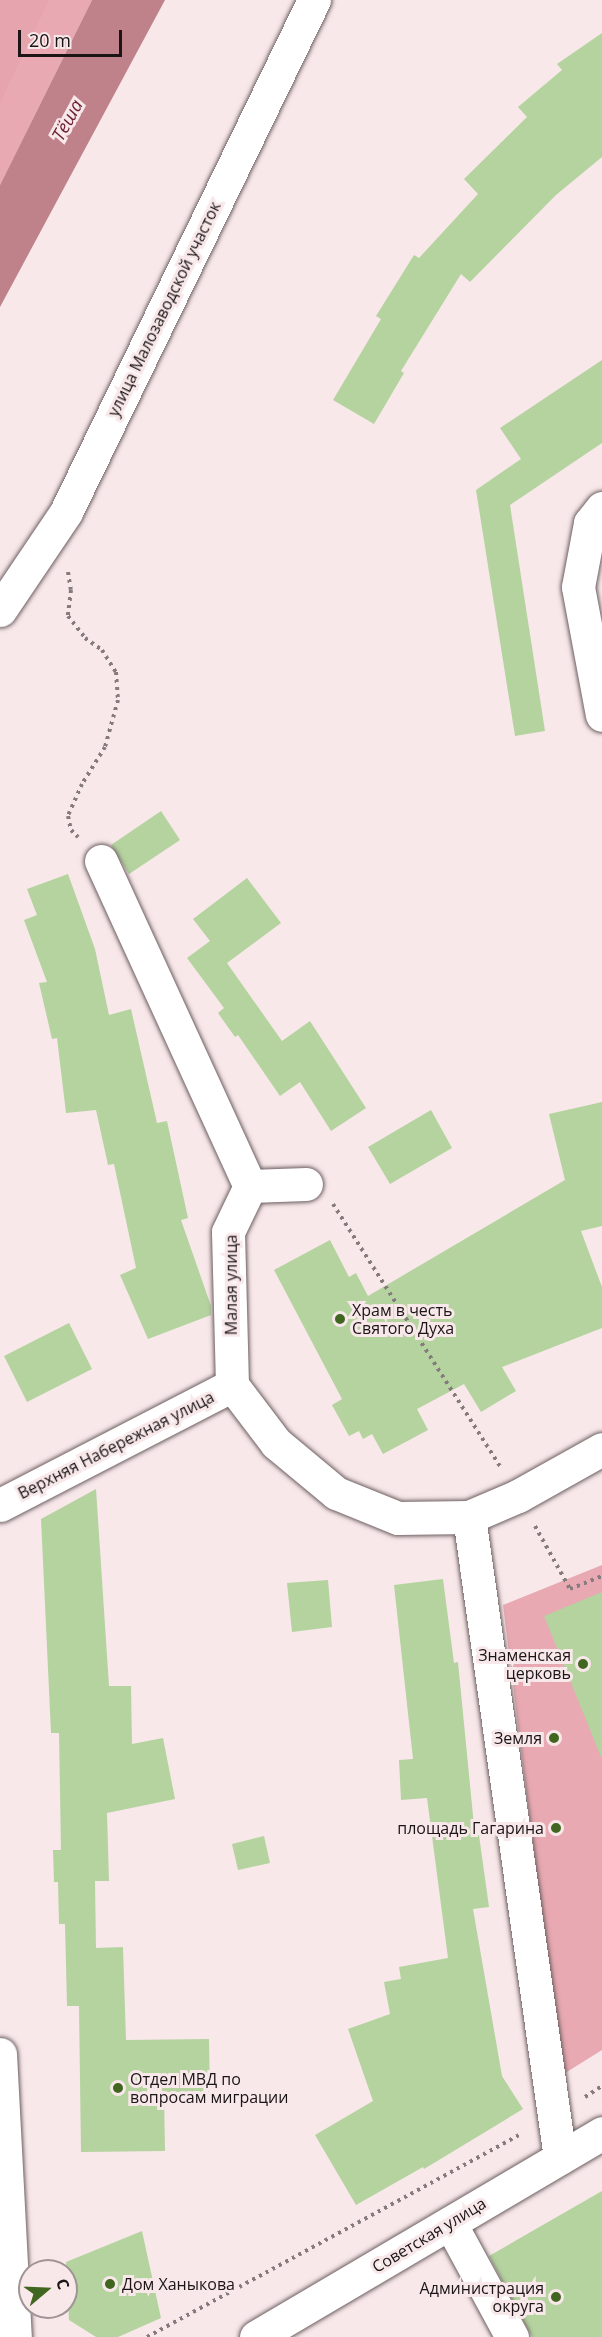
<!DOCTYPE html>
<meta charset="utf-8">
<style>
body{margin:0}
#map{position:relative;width:602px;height:2337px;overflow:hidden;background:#f8e8ea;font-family:"Open Sans",sans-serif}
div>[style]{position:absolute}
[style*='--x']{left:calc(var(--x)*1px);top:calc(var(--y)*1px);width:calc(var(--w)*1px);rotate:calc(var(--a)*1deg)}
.green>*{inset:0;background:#e8a9b2}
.forest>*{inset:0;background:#e6a5ae}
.water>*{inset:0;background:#bf818a}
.building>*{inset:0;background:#b4d39f}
.path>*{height:4px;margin-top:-2px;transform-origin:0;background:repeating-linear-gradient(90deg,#857b7c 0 3px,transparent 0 7.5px)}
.roads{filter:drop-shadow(0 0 2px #6d5f61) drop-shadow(0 0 2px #6d5f61)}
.minor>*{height:33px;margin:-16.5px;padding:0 16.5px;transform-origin:16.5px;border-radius:16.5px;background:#fff}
.dots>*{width:16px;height:16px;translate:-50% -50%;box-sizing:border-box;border:3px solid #f8e8ea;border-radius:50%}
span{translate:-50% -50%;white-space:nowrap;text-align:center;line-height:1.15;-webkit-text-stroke:6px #f8e8ea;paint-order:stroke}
.street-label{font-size:16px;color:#1b1516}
.poi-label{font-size:16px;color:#1b1516}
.left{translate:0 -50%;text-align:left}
.right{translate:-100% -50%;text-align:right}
.water-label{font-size:18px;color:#691e30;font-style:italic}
.north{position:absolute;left:18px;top:2259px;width:60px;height:60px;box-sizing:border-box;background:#f8e8ea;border:2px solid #a09495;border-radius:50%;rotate:71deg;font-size:16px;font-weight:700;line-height:24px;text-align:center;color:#1b1516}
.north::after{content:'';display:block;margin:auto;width:21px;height:27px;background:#416620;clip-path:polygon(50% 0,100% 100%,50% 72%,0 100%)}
.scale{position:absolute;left:18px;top:30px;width:104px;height:27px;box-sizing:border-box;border:3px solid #1b1516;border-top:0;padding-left:8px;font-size:18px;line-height:21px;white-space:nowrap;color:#1b1516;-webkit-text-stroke:4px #f8e8ea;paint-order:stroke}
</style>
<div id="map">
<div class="green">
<div style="clip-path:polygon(0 0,92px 0,0 185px)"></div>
<div style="clip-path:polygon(602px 1565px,602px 2050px,562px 2075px,503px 1605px)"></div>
</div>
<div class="forest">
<div style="clip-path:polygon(0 0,49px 0,0 103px)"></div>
</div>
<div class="water">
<div style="clip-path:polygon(92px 0,165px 0,0 307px,0 185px)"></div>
</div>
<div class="building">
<div style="clip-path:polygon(602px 33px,602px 157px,556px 195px,470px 282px,461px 274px,401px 371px,404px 373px,374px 424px,333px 400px,381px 319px,376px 316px,414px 255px,419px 258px,478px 194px,464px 179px,527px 117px,518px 107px,562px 70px,557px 64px)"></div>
<div style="clip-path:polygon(602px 360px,602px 443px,510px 505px,545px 731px,515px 736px,476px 490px,521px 459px,500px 428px)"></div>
<div style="clip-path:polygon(161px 811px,180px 840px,129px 874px,111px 845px)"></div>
<div style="clip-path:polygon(68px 874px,95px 949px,109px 1015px,131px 1009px,157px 1123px,167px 1121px,188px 1218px,181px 1220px,211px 1306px,211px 1315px,148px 1339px,120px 1275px,136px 1268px,114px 1164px,108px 1165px,96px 1110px,66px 1113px,57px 1038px,52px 1039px,39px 983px,47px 982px,24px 920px,37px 915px,27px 889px)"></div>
<div style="clip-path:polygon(247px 878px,281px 923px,227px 963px,282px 1041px,310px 1021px,366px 1108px,331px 1131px,300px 1082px,280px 1096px,238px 1035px,235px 1037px,218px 1013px,224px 1008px,187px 958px,210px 941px,193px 919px)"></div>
<div style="clip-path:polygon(602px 1102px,602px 1226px,581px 1231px,602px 1287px,602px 1328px,502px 1367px,516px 1391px,481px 1412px,464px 1384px,417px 1409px,428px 1430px,383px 1454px,372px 1434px,363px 1439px,359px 1431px,349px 1436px,332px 1405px,342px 1399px,274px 1270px,330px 1240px,349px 1277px,356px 1273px,368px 1296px,565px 1180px,549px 1114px)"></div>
<div style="clip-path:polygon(431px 1110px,452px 1148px,390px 1184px,368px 1147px)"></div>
<div style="clip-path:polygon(69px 1323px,92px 1369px,27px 1402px,4px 1356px)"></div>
<div style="clip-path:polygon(96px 1489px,109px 1686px,131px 1686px,132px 1744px,163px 1738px,175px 1799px,107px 1813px,109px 1881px,95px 1881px,96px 1948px,123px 1947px,126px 2040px,209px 2039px,210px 2092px,164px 2092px,165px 2151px,81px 2152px,79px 2006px,67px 2006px,65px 1924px,59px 1924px,58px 1882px,54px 1882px,53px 1850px,61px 1850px,59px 1733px,51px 1733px,41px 1519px)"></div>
<div style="clip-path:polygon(443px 1579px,454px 1663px,458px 1662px,475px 1836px,479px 1835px,489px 1907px,473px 1909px,502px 2076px,523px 2109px,424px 2169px,423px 2167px,356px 2205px,315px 2135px,373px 2101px,348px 2029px,390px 2014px,384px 1982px,401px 1979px,399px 1967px,448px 1958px,427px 1798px,401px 1800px,399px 1760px,413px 1759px,394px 1585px)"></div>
<div style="clip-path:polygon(328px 1580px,332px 1627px,292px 1632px,287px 1583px)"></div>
<div style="clip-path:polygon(602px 1592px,602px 1757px,601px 1757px,544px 1616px)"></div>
<div style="clip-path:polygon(264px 1836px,270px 1863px,238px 1870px,232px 1844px)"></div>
<div style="clip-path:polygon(602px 2191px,602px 2337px,532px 2337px,489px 2256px)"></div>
<div style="clip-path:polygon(142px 2231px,161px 2318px,118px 2337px,96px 2337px,69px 2320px,66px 2262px)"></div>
</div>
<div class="path">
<div style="--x:68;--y:572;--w:18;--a:81"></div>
<div style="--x:71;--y:590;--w:26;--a:97"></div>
<div style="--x:68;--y:616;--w:28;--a:52"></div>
<div style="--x:85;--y:638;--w:21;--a:35"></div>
<div style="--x:102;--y:650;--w:26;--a:58"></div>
<div style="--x:116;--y:672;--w:28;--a:86"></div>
<div style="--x:118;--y:700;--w:49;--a:105.5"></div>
<div style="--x:105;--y:747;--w:44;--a:121.9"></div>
<div style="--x:82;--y:784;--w:35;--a:114"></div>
<div style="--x:68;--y:816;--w:14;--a:78"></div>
<div style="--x:71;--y:830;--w:10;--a:45"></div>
<div style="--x:333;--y:1204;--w:313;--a:57.5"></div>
<div style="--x:535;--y:1526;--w:72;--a:60.9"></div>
<div style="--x:570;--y:1589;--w:35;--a:-22"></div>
<div style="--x:585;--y:2097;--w:20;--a:-33"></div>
<div style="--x:147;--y:2337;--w:427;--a:-28.5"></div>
</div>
<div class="roads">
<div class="minor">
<div style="--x:602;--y:508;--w:19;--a:129"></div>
<div style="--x:590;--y:523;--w:65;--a:100.6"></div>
<div style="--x:578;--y:587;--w:130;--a:79.4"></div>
<div style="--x:0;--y:610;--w:118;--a:-56"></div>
<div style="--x:66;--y:512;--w:569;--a:-64.16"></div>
<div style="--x:101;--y:861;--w:358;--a:65.4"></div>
<div style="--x:250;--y:1186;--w:51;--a:115.6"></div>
<div style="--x:228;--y:1232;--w:153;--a:88.5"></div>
<div style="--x:232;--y:1385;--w:73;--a:52.8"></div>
<div style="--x:276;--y:1443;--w:78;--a:39.8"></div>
<div style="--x:336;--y:1493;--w:67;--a:22"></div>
<div style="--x:398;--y:1518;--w:71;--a:-0.8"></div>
<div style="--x:469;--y:1517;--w:53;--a:-23.2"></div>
<div style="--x:518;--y:1496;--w:96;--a:-29.2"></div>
<div style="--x:250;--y:1186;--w:56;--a:-2"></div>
<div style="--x:0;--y:1505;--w:261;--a:-27.3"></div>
<div style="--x:469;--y:1517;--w:647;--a:81.92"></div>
<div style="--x:0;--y:2054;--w:283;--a:87"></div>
<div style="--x:450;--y:2223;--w:130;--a:61.5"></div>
<div style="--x:256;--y:2337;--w:402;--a:-30.5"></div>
</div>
</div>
<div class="dots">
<div style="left:340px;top:1319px;background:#416620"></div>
<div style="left:583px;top:1664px;background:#416620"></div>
<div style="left:554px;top:1738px;background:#416620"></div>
<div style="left:556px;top:1828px;background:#416620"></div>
<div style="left:118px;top:2088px;background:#416620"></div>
<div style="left:110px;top:2284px;background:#416620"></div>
<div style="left:556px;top:2297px;background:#416620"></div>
</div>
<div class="street-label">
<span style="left:164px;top:309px;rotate:-64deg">улица Малозаводской участок</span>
<span style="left:231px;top:1285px;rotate:-90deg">Малая улица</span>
<span style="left:116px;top:1445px;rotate:-27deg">Верхняя Набережная улица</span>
<span style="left:429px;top:2235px;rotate:-31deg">Советская улица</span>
</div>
<div class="poi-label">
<span class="left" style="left:352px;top:1319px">Храм в честь<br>Святого Духа</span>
<span class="right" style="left:571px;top:1664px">Знаменская<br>церковь</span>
<span class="right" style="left:542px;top:1738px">Земля</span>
<span class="right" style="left:544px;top:1828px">площадь Гагарина</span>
<span class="left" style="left:130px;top:2088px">Отдел МВД по<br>вопросам миграции</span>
<span class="left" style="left:122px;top:2284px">Дом Ханыкова</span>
<span class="right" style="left:544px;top:2297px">Администрация<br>округа</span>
</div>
<div class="water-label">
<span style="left:67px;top:120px;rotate:-61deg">Тёша</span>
</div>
<div class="north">С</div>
<div class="scale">20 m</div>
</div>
